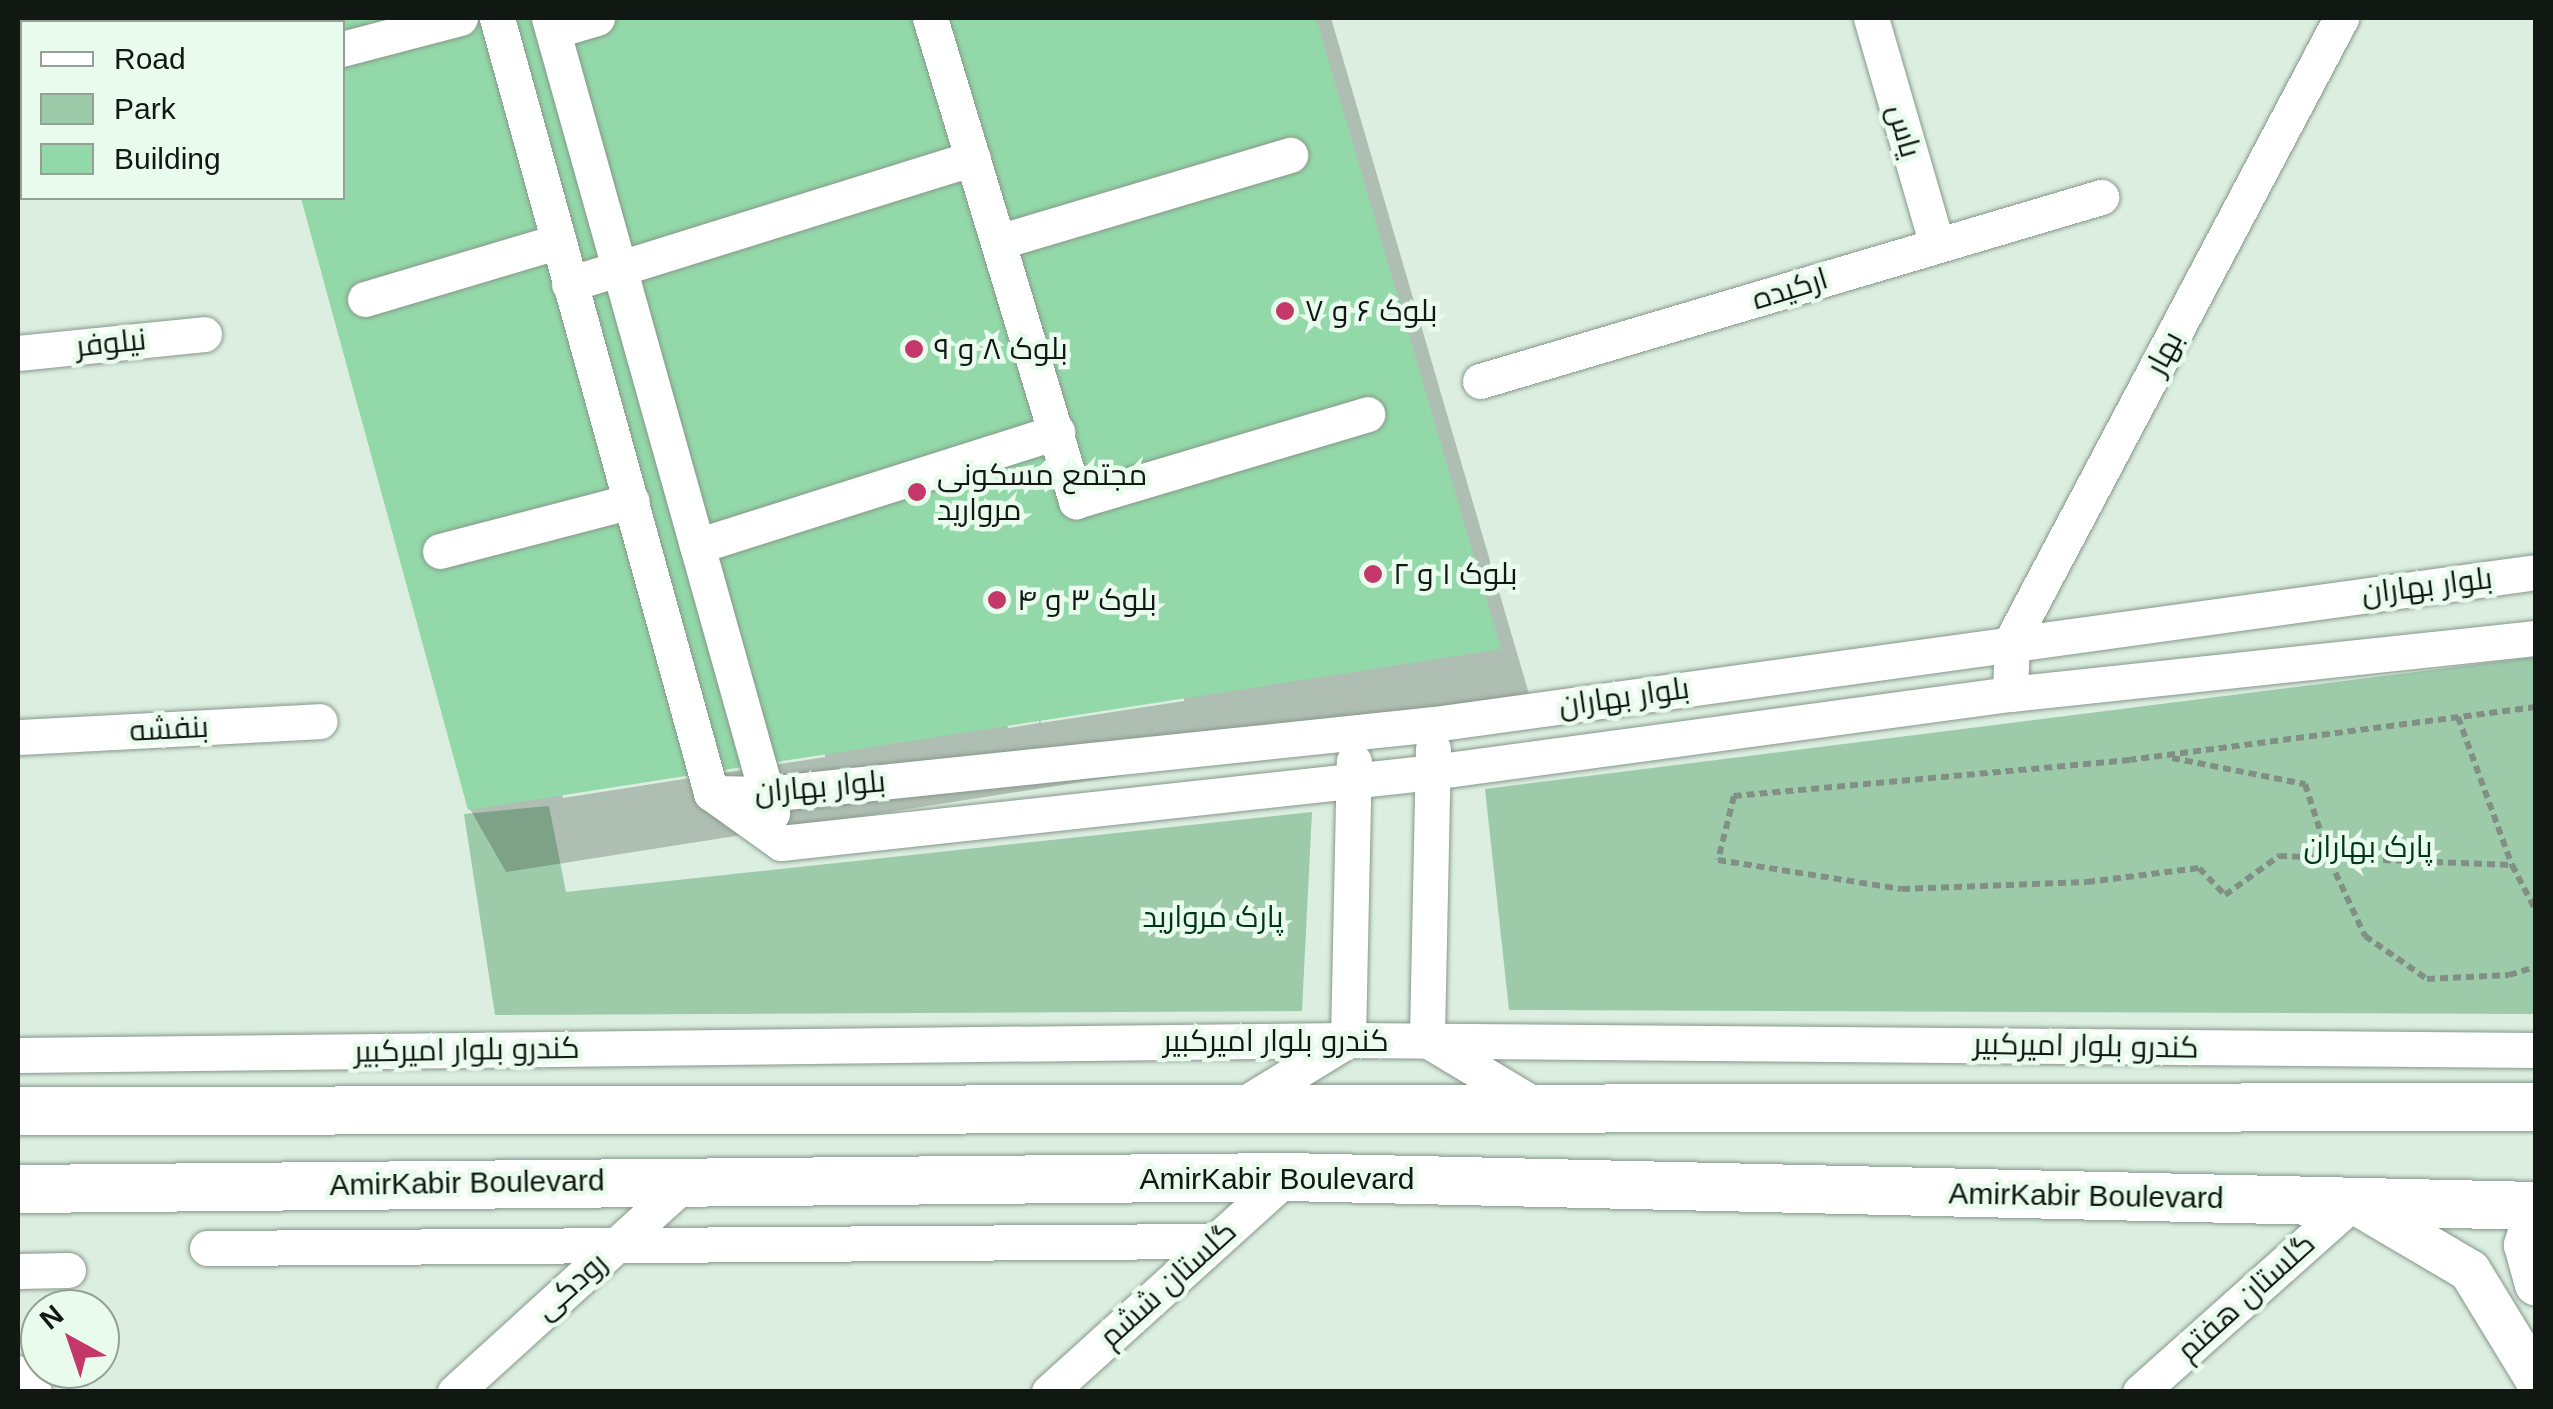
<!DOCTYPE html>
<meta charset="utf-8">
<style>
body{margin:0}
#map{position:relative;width:2553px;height:1409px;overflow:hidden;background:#dbeee0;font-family:Arial,Cairo,sans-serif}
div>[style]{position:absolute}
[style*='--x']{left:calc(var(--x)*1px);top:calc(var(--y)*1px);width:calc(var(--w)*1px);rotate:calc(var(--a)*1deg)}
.green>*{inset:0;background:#9dcbaa}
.shadow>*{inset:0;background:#0003}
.building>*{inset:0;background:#93d8a8}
.path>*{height:6px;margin-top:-3px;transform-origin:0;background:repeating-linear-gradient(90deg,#828f85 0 8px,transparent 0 13px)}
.roads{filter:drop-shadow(0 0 2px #86978a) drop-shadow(0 0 2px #86978a)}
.minor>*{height:35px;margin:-17.5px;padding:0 17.5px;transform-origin:17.5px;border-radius:17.5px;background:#fff}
.tertiary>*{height:42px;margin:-21px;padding:0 21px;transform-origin:21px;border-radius:21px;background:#fff}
.secondary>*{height:48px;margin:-24px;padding:0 24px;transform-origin:24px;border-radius:24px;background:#fff}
.dots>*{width:28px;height:28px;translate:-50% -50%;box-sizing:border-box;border:5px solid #e9fbed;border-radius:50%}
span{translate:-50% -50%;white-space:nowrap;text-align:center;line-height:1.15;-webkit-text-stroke:9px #e9fbed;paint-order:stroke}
.street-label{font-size:30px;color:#111713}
.poi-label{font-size:30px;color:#111713}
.left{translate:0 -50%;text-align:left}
.park-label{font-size:30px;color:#003618}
.frame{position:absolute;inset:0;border:20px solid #111713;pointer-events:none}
.legend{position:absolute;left:20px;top:20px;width:325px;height:180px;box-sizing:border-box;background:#e9fbed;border:2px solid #93a096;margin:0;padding:12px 18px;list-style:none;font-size:30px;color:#111713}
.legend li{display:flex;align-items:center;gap:20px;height:50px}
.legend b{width:50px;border:2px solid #93a096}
.north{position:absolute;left:20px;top:1289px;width:100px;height:100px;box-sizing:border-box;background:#e9fbed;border:2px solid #93a096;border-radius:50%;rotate:320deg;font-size:28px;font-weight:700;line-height:40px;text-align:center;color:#111713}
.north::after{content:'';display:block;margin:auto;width:35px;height:45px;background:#c33769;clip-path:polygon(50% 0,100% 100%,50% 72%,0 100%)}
</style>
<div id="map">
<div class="green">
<div style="clip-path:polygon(2535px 657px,2535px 1014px,1509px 1010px,1485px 789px)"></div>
<div style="clip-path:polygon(549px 806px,566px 892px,1312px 812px,1302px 1011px,495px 1015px,464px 814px)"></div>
</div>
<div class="shadow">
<div style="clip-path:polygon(evenodd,253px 18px,1331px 18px,1534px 711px,506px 872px,470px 809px,302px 198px,342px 198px,342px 22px,253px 18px,1184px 696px,1184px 701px,1041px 723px,1040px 718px,1184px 696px,253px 18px,1039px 718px,1039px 723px,1008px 728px,1007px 725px,1039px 718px,253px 18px,825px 752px,825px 757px,563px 798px,562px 793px,825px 752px)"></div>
</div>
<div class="building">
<div style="clip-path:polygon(252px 18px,1316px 18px,1501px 649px,468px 810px,301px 198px,342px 198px,342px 22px)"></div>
</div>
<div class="path">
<div style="--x:2536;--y:707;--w:409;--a:172.6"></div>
<div style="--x:2130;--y:760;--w:398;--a:174.8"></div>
<div style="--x:1734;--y:796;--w:66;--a:104"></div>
<div style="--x:1718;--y:860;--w:186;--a:9"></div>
<div style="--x:1902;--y:889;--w:185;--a:-2.2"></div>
<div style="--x:2087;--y:882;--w:113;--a:-7.1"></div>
<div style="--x:2199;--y:868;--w:37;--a:46"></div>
<div style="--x:2225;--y:895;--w:67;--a:-35.8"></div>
<div style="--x:2279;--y:856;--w:233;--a:2.2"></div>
<div style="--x:2512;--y:865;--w:52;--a:62.4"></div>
<div style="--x:2458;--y:717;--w:158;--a:70"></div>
<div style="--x:2172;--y:758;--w:136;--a:11.1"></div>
<div style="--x:2305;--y:784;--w:81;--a:72"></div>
<div style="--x:2330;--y:861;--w:83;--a:65"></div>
<div style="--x:2365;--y:936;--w:75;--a:34.7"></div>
<div style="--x:2427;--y:979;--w:82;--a:-2.8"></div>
<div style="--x:2509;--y:975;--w:28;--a:-17"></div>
</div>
<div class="roads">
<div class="minor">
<div style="--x:497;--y:18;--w:804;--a:74.56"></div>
<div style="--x:711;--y:793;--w:86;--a:35.5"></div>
<div style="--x:549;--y:18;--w:826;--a:74.33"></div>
<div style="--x:930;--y:18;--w:505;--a:73.18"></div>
<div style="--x:1076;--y:501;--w:304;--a:-16.6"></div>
<div style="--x:1871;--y:18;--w:236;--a:73.8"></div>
<div style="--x:553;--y:31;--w:46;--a:-16.5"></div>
<div style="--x:342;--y:49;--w:122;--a:-14.7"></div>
<div style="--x:998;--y:242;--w:305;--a:-16.6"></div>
<div style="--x:569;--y:284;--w:423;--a:-17.3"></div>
<div style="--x:365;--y:299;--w:202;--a:-16.6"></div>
<div style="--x:18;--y:353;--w:187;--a:-5.8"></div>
<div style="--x:1480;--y:381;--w:648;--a:-16.5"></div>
<div style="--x:697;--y:546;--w:378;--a:-17.6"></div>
<div style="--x:440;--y:551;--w:198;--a:-14.6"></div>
<div style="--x:2010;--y:694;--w:54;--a:-87.9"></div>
<div style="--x:2012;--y:640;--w:704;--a:-62.12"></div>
<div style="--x:18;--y:737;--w:302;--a:-3"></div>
<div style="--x:1433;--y:749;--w:291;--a:91.2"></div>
<div style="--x:1427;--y:1040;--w:128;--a:31"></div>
<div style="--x:711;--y:793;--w:56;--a:1"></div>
<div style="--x:767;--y:794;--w:671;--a:-5.99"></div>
<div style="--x:1434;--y:724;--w:1112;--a:-7.85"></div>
<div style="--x:781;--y:843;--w:655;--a:-6.22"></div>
<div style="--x:1432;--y:772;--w:583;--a:-7.69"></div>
<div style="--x:2010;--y:694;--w:529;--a:-6.08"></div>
<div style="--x:18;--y:1055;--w:1330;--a:-0.65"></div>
<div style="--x:1348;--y:1040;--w:1188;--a:0.48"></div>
<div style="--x:1242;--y:1105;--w:124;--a:-31.5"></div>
<div style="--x:1348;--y:1040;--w:279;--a:-88.8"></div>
<div style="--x:207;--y:1248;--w:1009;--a:-0.4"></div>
<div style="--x:18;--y:1271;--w:50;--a:-1.1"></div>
<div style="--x:18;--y:1373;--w:25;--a:50"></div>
<div style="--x:455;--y:1392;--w:315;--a:-42.3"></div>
<div style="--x:1049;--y:1392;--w:321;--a:-42.1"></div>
<div style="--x:2140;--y:1392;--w:285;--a:-41.7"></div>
</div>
<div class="tertiary">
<div style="--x:2353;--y:1202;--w:136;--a:30.5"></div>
<div style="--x:2470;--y:1271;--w:127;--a:58.6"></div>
<div style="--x:2536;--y:1211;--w:36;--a:108"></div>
<div style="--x:2525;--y:1245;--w:41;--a:74.6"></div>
</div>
<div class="secondary">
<div style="--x:18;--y:1111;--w:2518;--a:-0.09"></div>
<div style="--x:18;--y:1189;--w:1269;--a:-0.54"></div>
<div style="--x:1287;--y:1177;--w:1249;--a:1.33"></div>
</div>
</div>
<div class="dots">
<div style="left:1285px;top:311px;background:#c33769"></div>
<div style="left:914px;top:349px;background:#c33769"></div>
<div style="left:917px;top:492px;background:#c33769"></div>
<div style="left:1373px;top:574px;background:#c33769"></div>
<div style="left:997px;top:600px;background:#c33769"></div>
</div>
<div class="street-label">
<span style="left:1904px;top:131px;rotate:74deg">یاس</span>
<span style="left:1790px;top:289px;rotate:-17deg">ارکیده</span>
<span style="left:111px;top:343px;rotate:-6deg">نیلوفر</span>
<span style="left:2164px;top:353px;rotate:-62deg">بهار</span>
<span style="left:2427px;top:586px;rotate:-7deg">بلوار بهاران</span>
<span style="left:1624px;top:697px;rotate:-8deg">بلوار بهاران</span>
<span style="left:169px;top:729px;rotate:-3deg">بنفشه</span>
<span style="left:820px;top:787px;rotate:-5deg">بلوار بهاران</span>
<span style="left:1276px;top:1041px">کندرو بلوار امیرکبیر</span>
<span style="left:2086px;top:1046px;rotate:1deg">کندرو بلوار امیرکبیر</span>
<span style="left:467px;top:1050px;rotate:-1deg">کندرو بلوار امیرکبیر</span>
<span style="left:1277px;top:1179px">AmirKabir Boulevard</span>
<span style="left:467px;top:1183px;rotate:-1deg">AmirKabir Boulevard</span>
<span style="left:2086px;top:1196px;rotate:1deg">AmirKabir Boulevard</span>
<span style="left:1168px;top:1284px;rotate:-42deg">گلستان ششم</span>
<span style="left:571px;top:1286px;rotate:-42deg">رودکی</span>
<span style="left:2246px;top:1297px;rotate:-42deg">گلستان هفتم</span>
</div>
<div class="poi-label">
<span class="left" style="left:1305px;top:311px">بلوک ۶ و ۷</span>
<span class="left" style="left:934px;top:349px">بلوک ۸ و ۹</span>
<span class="left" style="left:937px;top:492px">مجتمع مسکونی<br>مروارید</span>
<span class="left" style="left:1393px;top:574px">بلوک ۱ و ۲</span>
<span class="left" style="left:1017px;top:600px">بلوک ۳ و ۴</span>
</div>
<div class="park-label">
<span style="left:2368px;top:847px">پارک بهاران</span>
<span style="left:1213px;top:917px">پارک مروارید</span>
</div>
<div class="frame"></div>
<ul class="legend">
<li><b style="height:12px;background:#fff"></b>Road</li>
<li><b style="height:28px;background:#9dcbaa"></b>Park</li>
<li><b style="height:28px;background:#93d8a8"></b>Building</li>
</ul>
<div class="north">N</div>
</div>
